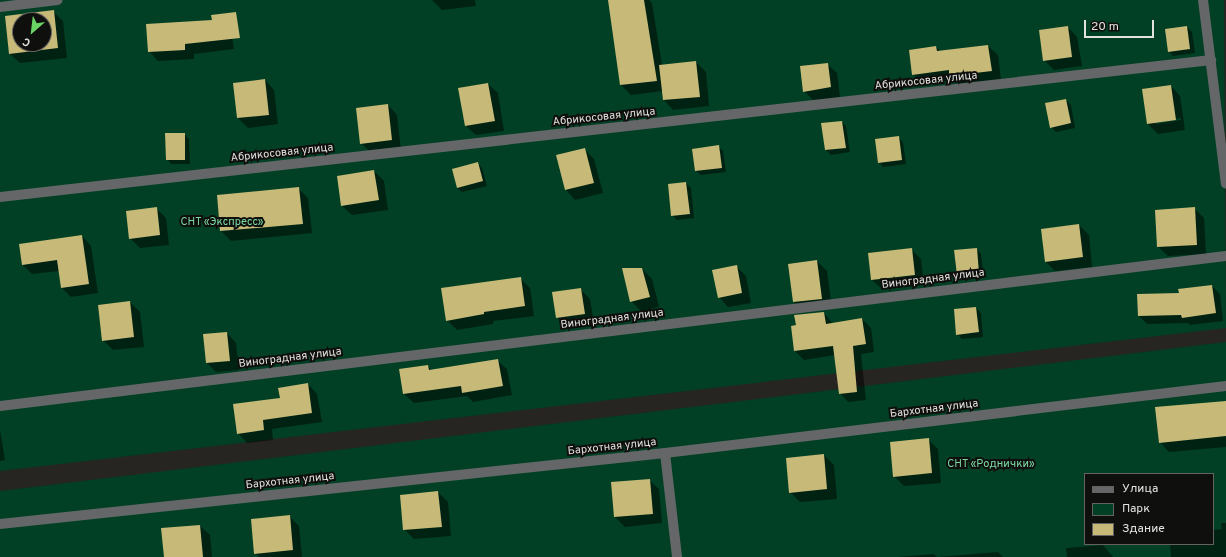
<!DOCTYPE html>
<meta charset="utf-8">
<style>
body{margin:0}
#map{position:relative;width:1226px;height:557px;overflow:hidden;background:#262521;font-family:Overpass,sans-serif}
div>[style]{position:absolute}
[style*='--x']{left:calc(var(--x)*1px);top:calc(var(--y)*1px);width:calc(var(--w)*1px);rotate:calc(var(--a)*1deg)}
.green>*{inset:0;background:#014024}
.shadow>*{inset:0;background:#0007}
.building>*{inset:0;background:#c7b977}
.minor>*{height:10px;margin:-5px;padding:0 5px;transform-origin:5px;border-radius:5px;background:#646667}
span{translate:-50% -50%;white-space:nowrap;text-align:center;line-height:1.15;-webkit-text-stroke:4px #0f0f0d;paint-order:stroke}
.street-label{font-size:11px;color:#e3e2df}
.park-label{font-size:11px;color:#7cd8a3}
.legend{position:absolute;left:1084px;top:473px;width:130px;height:72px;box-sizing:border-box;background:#0f0f0d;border:1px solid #646361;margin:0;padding:5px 7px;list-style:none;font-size:12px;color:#e3e2df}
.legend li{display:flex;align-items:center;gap:8px;height:20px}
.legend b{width:20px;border:1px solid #646361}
.north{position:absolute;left:12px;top:12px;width:40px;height:40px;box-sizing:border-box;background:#0f0f0d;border:1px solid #646361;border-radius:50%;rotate:208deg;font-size:11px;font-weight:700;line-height:16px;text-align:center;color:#e3e2df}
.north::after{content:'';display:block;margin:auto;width:14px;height:18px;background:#69d464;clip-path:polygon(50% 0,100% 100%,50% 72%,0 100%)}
.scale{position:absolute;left:1084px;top:20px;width:70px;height:18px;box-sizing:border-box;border:2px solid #e3e2df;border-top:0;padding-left:5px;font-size:12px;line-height:14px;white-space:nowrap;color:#e3e2df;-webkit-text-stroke:3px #0f0f0d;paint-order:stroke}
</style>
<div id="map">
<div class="green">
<div style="clip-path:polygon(evenodd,0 0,1224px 0,1226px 328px,0 471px,0 0,20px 20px,44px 20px,44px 44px,20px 44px,20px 20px)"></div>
<div style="clip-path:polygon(evenodd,1226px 342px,1226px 557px,0 557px,0 491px,1226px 342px,1085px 474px,1213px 474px,1213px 544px,1085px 544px,1085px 474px)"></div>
</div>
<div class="shadow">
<div style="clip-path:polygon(432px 0,475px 0,476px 6px,442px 10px)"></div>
<div style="clip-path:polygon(609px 0,649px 0,652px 3px,662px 65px,696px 62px,706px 72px,709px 106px,673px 110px,664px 100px,663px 91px,631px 95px,621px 85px)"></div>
<div style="clip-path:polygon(evenodd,53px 11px,63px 21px,67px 58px,20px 63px,10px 54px,6px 17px,53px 11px,20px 20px,44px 20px,44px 44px,20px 44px,20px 20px)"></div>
<div style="clip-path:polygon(1068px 27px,1077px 37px,1082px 66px,1054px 70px,1044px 60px)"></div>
<div style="clip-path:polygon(1187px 27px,1192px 32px,1195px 53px,1173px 56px,1169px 51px)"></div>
<div style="clip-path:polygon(231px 30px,234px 49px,194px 54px,194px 59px,158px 61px,149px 51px)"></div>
<div style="clip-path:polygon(988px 46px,998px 55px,1001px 80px,960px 85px,955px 80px,923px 84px,913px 74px,936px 47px,940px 51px)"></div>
<div style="clip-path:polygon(827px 64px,837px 73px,840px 97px,814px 101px,804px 91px)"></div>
<div style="clip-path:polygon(265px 80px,274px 90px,278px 124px,248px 128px,238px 118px,234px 83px)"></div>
<div style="clip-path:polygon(488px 84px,498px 93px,504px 131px,476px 135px,466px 126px,460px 89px)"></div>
<div style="clip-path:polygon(evenodd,1171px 86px,1180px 96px,1185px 130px,1158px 134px,1148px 124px,1143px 90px,1171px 86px,1181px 118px,1181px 120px,1155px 124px,1155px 122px,1181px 118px)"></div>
<div style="clip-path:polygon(1066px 100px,1071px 105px,1075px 128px,1056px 132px,1051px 127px)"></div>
<div style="clip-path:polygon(388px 105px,397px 115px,401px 150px,371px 153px,361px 143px)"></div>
<div style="clip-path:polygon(842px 122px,846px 126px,850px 152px,831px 155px,826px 150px,823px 124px)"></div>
<div style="clip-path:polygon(184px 134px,189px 139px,190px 164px,171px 164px,167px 159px)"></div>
<div style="clip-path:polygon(898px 137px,903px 142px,906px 164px,883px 167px,879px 162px)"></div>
<div style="clip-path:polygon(719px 147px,723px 151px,726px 172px,701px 175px,696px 171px)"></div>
<div style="clip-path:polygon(584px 149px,594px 159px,603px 193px,575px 200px,566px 190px,557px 156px)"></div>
<div style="clip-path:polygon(478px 163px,482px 168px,487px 186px,462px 192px,457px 188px)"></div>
<div style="clip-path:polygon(374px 171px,384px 181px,388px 210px,352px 215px,342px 206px)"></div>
<div style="clip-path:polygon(686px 183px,691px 188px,694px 218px,677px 220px,672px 215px)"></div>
<div style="clip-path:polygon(298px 188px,308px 198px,312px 233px,231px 241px,221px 231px,219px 196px)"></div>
<div style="clip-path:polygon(156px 208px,166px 218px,169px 245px,140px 248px,130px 238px)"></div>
<div style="clip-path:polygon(1194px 208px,1204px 218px,1206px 254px,1168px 256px,1158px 247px)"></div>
<div style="clip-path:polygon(1079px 225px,1089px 235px,1092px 267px,1055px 271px,1046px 262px)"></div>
<div style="clip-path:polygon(82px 236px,91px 246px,98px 293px,71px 297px,61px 287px,59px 271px,32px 274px,23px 265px)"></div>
<div style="clip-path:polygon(911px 249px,921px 259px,924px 285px,882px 289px,872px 280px)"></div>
<div style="clip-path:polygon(977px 249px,981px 254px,984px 278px,962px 280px,958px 275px)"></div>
<div style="clip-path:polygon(817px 261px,827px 271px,832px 308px,803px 312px,794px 302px,789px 265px)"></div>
<div style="clip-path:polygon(736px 266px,746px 276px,751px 303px,728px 307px,719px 297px)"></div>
<div style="clip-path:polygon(642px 269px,652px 279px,659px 307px,641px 311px,631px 301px)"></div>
<div style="clip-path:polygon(520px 278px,530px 288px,534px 316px,493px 321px,493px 324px,457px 330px,447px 320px)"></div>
<div style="clip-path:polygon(1212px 286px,1220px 294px,1223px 321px,1190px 325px,1188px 323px,1147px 324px,1139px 316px,1138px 295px,1180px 294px)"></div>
<div style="clip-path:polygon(580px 289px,590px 299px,594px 323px,567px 327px,557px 317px)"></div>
<div style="clip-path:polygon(130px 302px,140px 312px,144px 347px,113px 350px,103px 340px)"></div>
<div style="clip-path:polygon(976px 308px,981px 313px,983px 337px,962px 339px,957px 334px)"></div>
<div style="clip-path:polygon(824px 313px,833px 324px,862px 319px,871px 328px,874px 352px,861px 354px,866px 400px,848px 402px,840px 393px,835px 355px,804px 360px,795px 351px,792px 327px)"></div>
<div style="clip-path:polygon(227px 333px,236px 343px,239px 370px,216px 372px,207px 363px)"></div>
<div style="clip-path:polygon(497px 360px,507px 369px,512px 395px,473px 402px,467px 396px,414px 403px,404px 394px,428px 366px,432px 371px)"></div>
<div style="clip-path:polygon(308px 384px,317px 394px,322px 422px,272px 429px,273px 440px,247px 443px,238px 433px,281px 399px)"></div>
<div style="clip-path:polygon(1226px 402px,1226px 447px,1169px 452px,1160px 442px)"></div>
<div style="clip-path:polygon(0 430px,5px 460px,0 461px)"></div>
<div style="clip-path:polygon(928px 439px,938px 449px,941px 483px,904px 486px,894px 476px)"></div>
<div style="clip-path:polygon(824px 455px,834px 465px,837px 499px,800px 502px,790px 492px)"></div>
<div style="clip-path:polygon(649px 480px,659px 489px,662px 523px,625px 527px,615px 517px)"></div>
<div style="clip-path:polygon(438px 492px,448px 502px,451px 536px,414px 539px,404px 529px)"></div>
<div style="clip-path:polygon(289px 516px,299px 526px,302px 557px,259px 557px,255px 553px)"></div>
<div style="clip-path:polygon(1221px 523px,1226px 523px,1226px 557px,1171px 557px,1170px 544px,1213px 544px,1213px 530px,1222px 529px)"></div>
<div style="clip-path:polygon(200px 526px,210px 535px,212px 557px,165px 557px)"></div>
<div style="clip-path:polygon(1103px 545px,1113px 557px,1067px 557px,1066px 548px)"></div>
<div style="clip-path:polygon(998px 552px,1003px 557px,897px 557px,934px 554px,937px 557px)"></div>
</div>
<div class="building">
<div style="clip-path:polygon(608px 0,644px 0,657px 81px,620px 85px)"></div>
<div style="clip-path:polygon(evenodd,54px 10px,58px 48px,9px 54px,5px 16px,54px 10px,20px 20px,44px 20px,44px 44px,20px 44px,20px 20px)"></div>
<div style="clip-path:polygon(236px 12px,240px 38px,185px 44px,185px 50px,148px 52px,146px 24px,212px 20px,211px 15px)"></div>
<div style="clip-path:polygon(1068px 26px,1072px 57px,1043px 61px,1039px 30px)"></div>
<div style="clip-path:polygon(1187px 26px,1190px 49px,1168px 52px,1165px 29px)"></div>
<div style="clip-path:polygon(988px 45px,992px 71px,949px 76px,949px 70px,912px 75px,909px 50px,936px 46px,937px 51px)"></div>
<div style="clip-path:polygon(696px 61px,700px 97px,663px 100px,659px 65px)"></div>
<div style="clip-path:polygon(828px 63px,831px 87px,803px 92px,800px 66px)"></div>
<div style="clip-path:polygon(265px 79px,269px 115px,237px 118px,233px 83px)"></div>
<div style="clip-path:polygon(488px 83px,495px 121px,465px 126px,458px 88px)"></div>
<div style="clip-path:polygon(1171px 85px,1176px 120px,1147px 124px,1142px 89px)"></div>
<div style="clip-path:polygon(1066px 99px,1071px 123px,1050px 128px,1045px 103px)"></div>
<div style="clip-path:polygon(388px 104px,392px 140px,360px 144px,356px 108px)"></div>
<div style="clip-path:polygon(842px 121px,846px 148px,825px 150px,821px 123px)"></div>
<div style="clip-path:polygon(165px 133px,185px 133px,185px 160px,166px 160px)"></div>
<div style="clip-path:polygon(899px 136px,902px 160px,878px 163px,875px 139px)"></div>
<div style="clip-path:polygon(719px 145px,722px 168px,695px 171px,692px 149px)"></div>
<div style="clip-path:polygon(585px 148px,594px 183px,565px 190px,556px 155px)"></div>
<div style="clip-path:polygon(478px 162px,483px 181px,457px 188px,452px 169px)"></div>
<div style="clip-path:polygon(374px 170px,379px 200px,341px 206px,337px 176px)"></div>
<div style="clip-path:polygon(686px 182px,690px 214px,671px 216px,668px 184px)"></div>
<div style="clip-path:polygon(299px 187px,303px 224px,220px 231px,217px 195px)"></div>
<div style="clip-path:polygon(157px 207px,160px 235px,129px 239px,126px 211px)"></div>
<div style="clip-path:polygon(1195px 207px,1197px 245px,1157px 247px,1155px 210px)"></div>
<div style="clip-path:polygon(1079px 224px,1083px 257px,1045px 262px,1041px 229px)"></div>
<div style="clip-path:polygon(82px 235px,89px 284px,61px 288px,57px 260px,22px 265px,19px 244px)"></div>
<div style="clip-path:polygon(912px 248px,915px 275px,871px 280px,868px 253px)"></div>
<div style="clip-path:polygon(977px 248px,979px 273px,957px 275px,954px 250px)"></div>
<div style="clip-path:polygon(817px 260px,822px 299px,793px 302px,788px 264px)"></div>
<div style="clip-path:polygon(737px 265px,742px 293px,718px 298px,712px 270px)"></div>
<div style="clip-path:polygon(622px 268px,642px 268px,650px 297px,630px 302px)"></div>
<div style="clip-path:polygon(521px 277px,525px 306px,484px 312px,484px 314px,446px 321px,441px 288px)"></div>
<div style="clip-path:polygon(1212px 285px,1216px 313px,1182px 318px,1181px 315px,1138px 316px,1137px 294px,1179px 293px,1178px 289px)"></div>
<div style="clip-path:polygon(581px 288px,585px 314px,556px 318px,552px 292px)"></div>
<div style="clip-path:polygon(130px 301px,134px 337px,102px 341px,98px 305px)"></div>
<div style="clip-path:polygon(976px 307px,979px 332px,956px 335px,954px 309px)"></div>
<div style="clip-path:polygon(824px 312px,826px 324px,862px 318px,866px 344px,853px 346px,857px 392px,839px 394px,833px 346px,794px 351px,791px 326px,796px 325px,794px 315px)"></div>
<div style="clip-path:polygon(227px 332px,230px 361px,206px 363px,203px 334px)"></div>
<div style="clip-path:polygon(498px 359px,503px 386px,462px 393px,461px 386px,403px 394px,399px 369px,428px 365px,429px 370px)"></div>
<div style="clip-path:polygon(308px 383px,312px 413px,263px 420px,264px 430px,237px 434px,233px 404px,280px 398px,278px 388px)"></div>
<div style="clip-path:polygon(1226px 401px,1226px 436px,1159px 443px,1155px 407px)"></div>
<div style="clip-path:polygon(929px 438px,932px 473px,893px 477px,890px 442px)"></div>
<div style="clip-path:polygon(824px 454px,827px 489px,789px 493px,786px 458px)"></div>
<div style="clip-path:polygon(650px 479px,653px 514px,614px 517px,611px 482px)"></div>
<div style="clip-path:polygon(438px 491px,442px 527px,403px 530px,400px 495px)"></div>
<div style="clip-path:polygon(290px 515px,293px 550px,254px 554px,251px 519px)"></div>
<div style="clip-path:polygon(200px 525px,203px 557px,164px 557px,161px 528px)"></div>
</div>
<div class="minor">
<div style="--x:1203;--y:0;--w:185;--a:82.9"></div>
<div style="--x:0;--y:7;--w:58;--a:-6.9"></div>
<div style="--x:0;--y:197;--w:1219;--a:-6.45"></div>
<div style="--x:0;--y:406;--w:1235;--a:-6.98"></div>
<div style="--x:665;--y:453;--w:105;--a:83.4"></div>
<div style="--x:0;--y:524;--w:669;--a:-6.09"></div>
<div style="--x:665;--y:453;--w:565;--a:-6.81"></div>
</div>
<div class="street-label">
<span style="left:926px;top:81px;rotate:-6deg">Абрикосовая улица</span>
<span style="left:604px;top:117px;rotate:-6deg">Абрикосовая улица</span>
<span style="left:282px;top:153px;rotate:-6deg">Абрикосовая улица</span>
<span style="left:933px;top:279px;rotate:-7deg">Виноградная улица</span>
<span style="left:612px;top:319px;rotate:-7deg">Виноградная улица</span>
<span style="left:290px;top:358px;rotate:-7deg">Виноградная улица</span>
<span style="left:934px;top:409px;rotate:-7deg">Бархотная улица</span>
<span style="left:612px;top:447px;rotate:-6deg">Бархотная улица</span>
<span style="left:290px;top:481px;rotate:-6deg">Бархотная улица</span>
</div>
<div class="park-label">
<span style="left:222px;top:222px">СНТ «Экспресс»</span>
<span style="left:991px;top:464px">СНТ «Роднички»</span>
</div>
<ul class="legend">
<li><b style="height:5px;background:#646667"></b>Улица</li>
<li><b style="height:11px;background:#014024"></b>Парк</li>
<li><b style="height:11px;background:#c7b977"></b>Здание</li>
</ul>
<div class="north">С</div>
<div class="scale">20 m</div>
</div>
